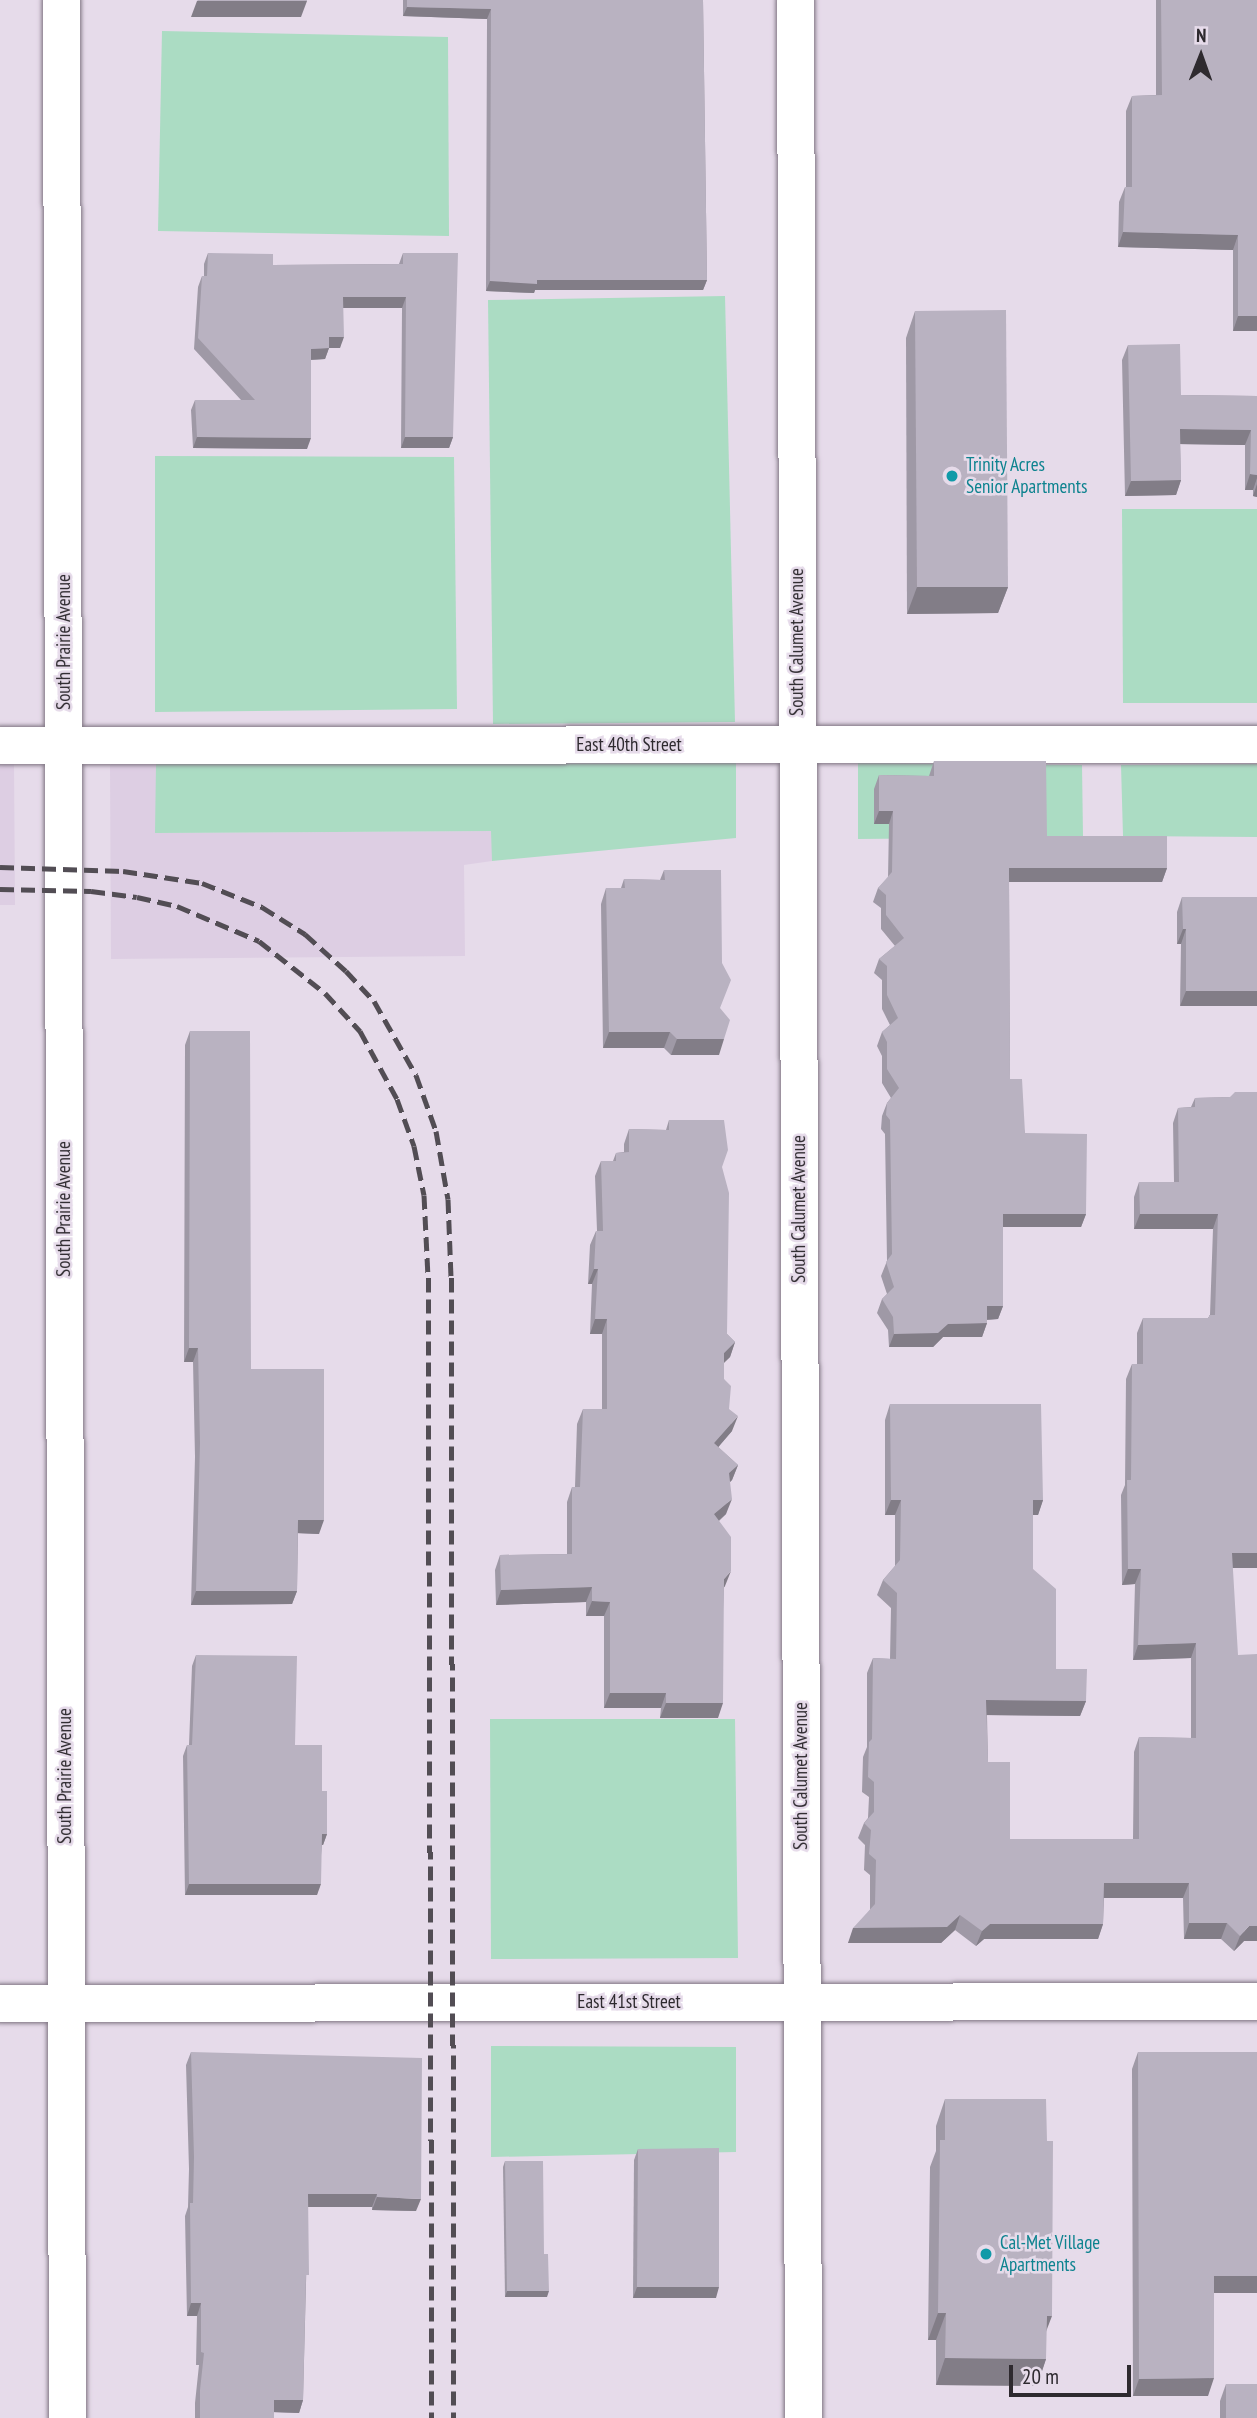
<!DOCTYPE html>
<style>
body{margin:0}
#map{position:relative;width:1257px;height:2418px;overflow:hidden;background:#e6dbea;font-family:"PT Sans Narrow",sans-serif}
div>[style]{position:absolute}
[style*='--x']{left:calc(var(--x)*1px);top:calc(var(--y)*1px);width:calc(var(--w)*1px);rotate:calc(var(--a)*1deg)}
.built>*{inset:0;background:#ddcee3}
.green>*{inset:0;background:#abdcc3}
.roads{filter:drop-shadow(0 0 2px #827885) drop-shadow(0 0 2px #827885)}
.minor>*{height:37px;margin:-18.5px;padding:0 18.5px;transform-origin:18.5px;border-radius:18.5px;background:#fff}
.rail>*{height:5px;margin-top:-2.5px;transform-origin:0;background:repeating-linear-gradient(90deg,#524d54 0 14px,transparent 0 21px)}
.wall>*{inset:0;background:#9f99a6}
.shaded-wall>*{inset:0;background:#827d87}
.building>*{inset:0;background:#b9b2c1}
.dots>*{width:19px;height:19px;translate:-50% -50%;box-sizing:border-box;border:4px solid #e6dbea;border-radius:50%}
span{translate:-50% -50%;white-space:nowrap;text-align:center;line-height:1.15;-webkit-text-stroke:5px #e6dbea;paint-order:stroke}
.culture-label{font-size:19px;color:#0d838f}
.left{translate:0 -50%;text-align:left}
.street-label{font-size:19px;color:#2e2a2f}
.north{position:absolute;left:1166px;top:21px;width:70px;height:70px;-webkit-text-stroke:5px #e6dbea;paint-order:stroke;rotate:1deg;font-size:19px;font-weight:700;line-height:28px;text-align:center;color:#2e2a2f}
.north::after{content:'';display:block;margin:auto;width:24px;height:32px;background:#2e2a2f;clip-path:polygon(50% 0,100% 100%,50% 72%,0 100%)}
.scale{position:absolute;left:1009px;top:2365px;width:122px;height:32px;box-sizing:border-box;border:4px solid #2e2a2f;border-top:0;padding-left:9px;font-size:21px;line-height:24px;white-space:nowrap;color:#2e2a2f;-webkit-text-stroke:5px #e6dbea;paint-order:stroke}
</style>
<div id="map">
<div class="built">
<div style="clip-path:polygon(0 759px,14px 764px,15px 905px,0 905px)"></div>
<div style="clip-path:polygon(115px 761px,156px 764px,156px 833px,492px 831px,492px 861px,464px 865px,465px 956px,111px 959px,110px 765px)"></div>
</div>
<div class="green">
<div style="clip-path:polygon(162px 31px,448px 37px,449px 236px,158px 231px)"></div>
<div style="clip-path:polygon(725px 296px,735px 722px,493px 724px,488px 300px)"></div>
<div style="clip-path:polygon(155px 456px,454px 457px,457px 709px,155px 712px)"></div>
<div style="clip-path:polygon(1122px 509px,1257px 509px,1257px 703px,1123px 703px)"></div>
<div style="clip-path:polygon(736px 763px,736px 838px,492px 861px,491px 831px,155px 833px,156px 764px)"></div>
<div style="clip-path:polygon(858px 763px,1082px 765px,1083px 837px,858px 839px)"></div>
<div style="clip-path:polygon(1257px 764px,1257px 837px,1123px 836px,1121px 765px)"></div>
<div style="clip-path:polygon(490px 1719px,735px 1719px,738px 1958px,491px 1959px)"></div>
<div style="clip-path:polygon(491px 2046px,736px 2047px,736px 2152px,491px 2157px)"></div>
</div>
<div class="roads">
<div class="minor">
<div style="--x:61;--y:0;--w:2418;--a:89.86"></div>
<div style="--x:795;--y:0;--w:2418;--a:89.81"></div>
<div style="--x:0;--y:745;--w:1257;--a:-0.05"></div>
<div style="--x:0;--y:2003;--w:1257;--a:-0.09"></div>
</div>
</div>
<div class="rail">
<div style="--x:0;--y:867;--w:123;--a:1.9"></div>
<div style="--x:123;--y:871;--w:80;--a:8.6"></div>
<div style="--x:202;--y:883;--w:65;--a:21.8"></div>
<div style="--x:262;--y:907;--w:51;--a:32.1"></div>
<div style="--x:305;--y:934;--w:55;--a:42.1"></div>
<div style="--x:346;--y:971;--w:41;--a:47"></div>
<div style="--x:374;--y:1001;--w:85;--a:60.4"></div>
<div style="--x:416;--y:1075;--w:59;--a:70.3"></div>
<div style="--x:436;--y:1131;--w:69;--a:80"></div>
<div style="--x:448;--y:1199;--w:79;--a:87.8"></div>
<div style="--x:451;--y:1278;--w:1140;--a:89.85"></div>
<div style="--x:0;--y:889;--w:91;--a:1.3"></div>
<div style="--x:91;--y:891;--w:46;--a:7.4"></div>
<div style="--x:137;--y:897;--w:41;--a:12.7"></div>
<div style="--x:177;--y:906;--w:89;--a:23.1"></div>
<div style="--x:259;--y:941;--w:84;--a:38.2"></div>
<div style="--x:325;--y:993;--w:52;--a:47.4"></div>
<div style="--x:360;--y:1031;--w:77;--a:61.4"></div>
<div style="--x:397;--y:1099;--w:50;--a:70.1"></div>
<div style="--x:414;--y:1146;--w:50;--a:78.5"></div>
<div style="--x:424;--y:1195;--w:83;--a:87.2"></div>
<div style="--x:428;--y:1278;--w:1140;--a:89.8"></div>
</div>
<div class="wall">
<div style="clip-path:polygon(403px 0,703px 0,707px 280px,703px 290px,535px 290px,534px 293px,486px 291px,487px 19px,403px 16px)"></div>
<div style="clip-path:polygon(1156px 0,1257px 0,1257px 331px,1233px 331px,1233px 250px,1118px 247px,1119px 202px,1125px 187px,1126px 187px,1126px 111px,1132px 96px,1156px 95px)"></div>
<div style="clip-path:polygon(208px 253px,273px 265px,399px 264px,403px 253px,453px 437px,449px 448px,401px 448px,402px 308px,343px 308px,340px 348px,329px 348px,325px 359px,311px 360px,307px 449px,193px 448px,191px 410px,195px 400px,241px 400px,194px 349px,198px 287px,202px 276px,204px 276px,204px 264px)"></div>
<div style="clip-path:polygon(915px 311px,1008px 587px,998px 613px,907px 614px,906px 338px)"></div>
<div style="clip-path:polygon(1128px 345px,1181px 395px,1257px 396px,1257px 497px,1253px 496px,1253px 490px,1245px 490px,1245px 445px,1180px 444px,1181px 480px,1176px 495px,1125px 496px,1122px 360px)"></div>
<div style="clip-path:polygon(934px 761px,1047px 836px,1167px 868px,1162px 882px,1009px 882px,1010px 1079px,1025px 1133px,1086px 1214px,1081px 1227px,1003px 1227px,1003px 1306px,998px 1319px,987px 1320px,987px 1323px,982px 1337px,943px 1337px,933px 1347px,889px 1347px,888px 1330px,877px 1313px,882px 1299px,887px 1294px,881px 1276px,887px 1261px,885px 1134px,881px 1129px,882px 1116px,887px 1103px,891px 1098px,882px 1083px,882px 1056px,877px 1046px,882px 1032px,890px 1025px,882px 1009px,882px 980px,874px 973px,879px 959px,895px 946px,881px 929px,881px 908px,873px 902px,878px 888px,888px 878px,889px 824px,874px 824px,874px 789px,879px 775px,929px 776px)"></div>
<div style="clip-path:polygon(664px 870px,720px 1008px,719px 1055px,671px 1055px,664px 1048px,603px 1048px,601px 904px,606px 888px,621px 888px,624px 879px,660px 880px)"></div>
<div style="clip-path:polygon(1182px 897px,1257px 897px,1180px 1006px,1181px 944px,1177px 944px,1177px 912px)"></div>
<div style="clip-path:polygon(190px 1031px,251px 1369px,319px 1534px,298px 1533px,297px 1591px,292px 1604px,191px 1605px,195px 1457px,193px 1362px,184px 1362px,185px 1045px)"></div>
<div style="clip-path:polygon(1257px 1092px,1257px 1568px,1232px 1568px,1244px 1941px,1234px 1951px,1221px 1939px,1184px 1939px,1183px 1898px,1104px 1898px,1103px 1924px,1098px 1939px,984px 1939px,976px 1946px,955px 1930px,941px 1943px,848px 1943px,870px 1910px,870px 1875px,864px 1870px,865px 1845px,858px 1838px,864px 1823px,868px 1818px,869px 1797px,862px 1792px,863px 1757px,867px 1747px,867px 1673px,873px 1658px,890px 1659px,891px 1608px,877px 1595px,883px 1580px,895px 1566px,895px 1515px,885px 1515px,885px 1420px,890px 1404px,1043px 1500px,1038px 1515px,1033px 1515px,1033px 1569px,1056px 1669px,1086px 1701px,1080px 1716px,987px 1715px,988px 1762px,1010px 1839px,1133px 1839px,1134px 1752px,1139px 1737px,1191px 1738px,1191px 1658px,1133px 1660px,1135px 1584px,1122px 1585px,1121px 1495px,1125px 1485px,1126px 1379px,1132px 1364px,1137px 1364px,1137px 1333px,1143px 1318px,1208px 1318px,1210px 1315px,1213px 1229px,1134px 1229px,1134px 1197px,1139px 1182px,1174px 1182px,1173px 1123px,1178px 1108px,1191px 1107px,1195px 1098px,1230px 1097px)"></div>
<div style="clip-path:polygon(669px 1120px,722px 1168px,727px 1334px,735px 1342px,730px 1357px,724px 1363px,724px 1379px,732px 1431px,718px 1447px,738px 1465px,732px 1480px,730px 1482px,726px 1514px,719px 1521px,725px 1586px,724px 1587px,718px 1718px,660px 1718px,661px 1708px,604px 1708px,604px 1616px,586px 1616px,586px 1602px,496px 1605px,495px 1570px,500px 1555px,567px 1554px,567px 1502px,572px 1487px,575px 1487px,577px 1424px,583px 1409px,602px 1409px,602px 1334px,590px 1334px,592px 1284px,588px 1284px,590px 1245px,596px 1231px,597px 1231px,595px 1176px,601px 1161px,613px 1161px,616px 1153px,624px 1152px,624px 1144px,629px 1129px,666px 1130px)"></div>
<div style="clip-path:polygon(196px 1655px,295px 1745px,322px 1791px,327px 1834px,323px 1845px,322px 1845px,317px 1895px,185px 1895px,183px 1756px,187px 1745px,189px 1745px,192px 1666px)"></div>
<div style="clip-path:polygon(191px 2052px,416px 2211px,372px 2210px,372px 2207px,308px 2207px,303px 2400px,299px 2413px,274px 2412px,274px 2418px,195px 2418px,195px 2403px,199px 2365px,196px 2365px,197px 2316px,187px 2316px,185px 2216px,188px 2207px,189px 2169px,186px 2065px)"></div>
<div style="clip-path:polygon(1138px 2052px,1257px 2052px,1257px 2293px,1214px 2293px,1208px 2396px,1133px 2396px,1132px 2069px)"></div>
<div style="clip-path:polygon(945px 2099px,1046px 2331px,1046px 2359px,1037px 2386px,936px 2385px,936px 2340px,928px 2340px,930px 2167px,936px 2151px,936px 2126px)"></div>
<div style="clip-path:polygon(638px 2149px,716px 2298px,633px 2298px,634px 2160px)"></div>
<div style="clip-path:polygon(505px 2161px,544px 2254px,547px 2297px,505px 2297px,503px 2167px)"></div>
<div style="clip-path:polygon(1226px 2384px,1257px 2418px,1220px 2418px,1220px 2401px)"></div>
</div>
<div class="shaded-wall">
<div style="clip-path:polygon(197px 1px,307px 1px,301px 17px,191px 17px)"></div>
<div style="clip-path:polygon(407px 7px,491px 9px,487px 19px,403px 16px)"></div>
<div style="clip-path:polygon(1123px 232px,1238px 235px,1233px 250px,1118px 247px)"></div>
<div style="clip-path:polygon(537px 280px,707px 280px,703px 290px,535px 290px,534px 293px,486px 291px,490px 281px)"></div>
<div style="clip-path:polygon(343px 297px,406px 297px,402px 308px,339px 308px)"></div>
<div style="clip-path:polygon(1238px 316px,1257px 316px,1257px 331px,1233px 331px)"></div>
<div style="clip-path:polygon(329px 337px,344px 337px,340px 348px,325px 348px)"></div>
<div style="clip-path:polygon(329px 348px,325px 359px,307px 360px,311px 349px)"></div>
<div style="clip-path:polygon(1180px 429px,1251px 430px,1245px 445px,1174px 444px)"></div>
<div style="clip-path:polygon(197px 437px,311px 438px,307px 449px,193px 448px)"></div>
<div style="clip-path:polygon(405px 437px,453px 437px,449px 448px,401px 448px)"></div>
<div style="clip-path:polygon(1250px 474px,1257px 475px,1257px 478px,1253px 490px,1245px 490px)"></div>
<div style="clip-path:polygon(1181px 480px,1176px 495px,1125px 496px,1131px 481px)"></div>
<div style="clip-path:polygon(1257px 484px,1257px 497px,1253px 496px)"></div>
<div style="clip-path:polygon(917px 587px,1008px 587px,998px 613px,907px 614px)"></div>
<div style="clip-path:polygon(879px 811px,893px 811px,889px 824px,874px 824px)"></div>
<div style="clip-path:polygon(1009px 868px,1167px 868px,1162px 882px,1004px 882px)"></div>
<div style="clip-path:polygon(1183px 929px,1186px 929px,1181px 944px,1177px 944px)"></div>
<div style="clip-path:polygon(1186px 991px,1257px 991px,1257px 1006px,1180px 1006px)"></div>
<div style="clip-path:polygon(609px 1032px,670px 1032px,664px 1048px,603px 1048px)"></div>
<div style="clip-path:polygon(677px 1039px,724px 1039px,719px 1055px,671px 1055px)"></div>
<div style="clip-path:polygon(1003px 1214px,1086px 1214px,1081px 1227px,998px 1227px)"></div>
<div style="clip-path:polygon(1140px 1214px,1218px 1214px,1213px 1229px,1134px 1229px)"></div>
<div style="clip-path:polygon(594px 1269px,598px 1269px,592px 1284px,588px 1284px)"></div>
<div style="clip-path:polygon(987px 1306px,1003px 1306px,998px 1319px,982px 1320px)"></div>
<div style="clip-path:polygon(595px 1319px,607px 1319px,602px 1334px,590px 1334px)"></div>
<div style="clip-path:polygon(987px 1323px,982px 1337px,943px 1337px,933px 1347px,889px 1347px,894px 1334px,948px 1324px)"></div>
<div style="clip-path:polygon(735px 1342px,730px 1357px,718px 1368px,724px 1353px)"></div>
<div style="clip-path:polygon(189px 1348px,198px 1348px,193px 1362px,184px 1362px)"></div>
<div style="clip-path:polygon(738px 1416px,732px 1431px,709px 1458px,714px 1443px)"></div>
<div style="clip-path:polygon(738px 1465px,732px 1480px,724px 1488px,729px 1473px)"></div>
<div style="clip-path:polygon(732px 1499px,726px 1514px,709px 1529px,714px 1514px)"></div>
<div style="clip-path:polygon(891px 1500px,901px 1500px,895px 1515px,885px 1515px)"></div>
<div style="clip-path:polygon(1033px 1500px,1043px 1500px,1038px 1515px,1028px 1515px)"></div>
<div style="clip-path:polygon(298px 1520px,324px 1520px,319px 1534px,294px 1533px)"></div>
<div style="clip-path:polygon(1232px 1553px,1257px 1553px,1257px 1568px,1226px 1568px)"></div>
<div style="clip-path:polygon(1128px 1569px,1141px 1569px,1135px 1584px,1122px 1585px)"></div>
<div style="clip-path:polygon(731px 1571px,725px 1586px,719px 1594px,724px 1579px)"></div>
<div style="clip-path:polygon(592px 1587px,586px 1602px,496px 1605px,501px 1590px)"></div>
<div style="clip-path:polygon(196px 1591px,297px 1591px,292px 1604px,191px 1605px)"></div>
<div style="clip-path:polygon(592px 1601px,610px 1602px,604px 1616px,586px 1616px)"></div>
<div style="clip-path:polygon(1196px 1643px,1191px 1658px,1133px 1660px,1138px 1645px)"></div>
<div style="clip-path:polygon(610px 1693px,666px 1693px,661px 1708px,604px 1708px)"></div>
<div style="clip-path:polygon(986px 1700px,1086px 1701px,1080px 1716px,981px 1715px)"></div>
<div style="clip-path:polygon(666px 1703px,723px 1703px,718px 1718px,660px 1718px)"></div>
<div style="clip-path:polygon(322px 1834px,327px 1834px,323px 1845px,318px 1844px)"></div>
<div style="clip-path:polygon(1104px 1883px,1189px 1883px,1183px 1898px,1098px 1898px)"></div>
<div style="clip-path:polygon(189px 1884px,321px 1884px,317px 1895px,185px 1895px)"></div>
<div style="clip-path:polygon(960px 1915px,955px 1930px,941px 1943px,848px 1943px,853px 1928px)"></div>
<div style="clip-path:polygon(1189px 1923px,1227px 1923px,1221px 1939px,1184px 1939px)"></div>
<div style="clip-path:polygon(990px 1924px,1103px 1924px,1098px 1939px,984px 1939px,976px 1946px,982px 1931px)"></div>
<div style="clip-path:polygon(1249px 1926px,1257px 1926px,1257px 1941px,1244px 1941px,1234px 1951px,1240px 1936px)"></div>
<div style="clip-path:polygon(308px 2194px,377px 2194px,372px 2207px,304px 2207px)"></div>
<div style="clip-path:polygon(377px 2197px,421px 2199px,416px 2211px,372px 2210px)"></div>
<div style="clip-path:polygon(1214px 2276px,1257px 2276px,1257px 2293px,1208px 2293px)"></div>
<div style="clip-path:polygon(637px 2287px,719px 2287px,716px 2298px,633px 2298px)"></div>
<div style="clip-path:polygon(507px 2291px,549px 2291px,547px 2297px,505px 2297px)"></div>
<div style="clip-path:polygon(191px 2303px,201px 2303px,197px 2316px,187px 2316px)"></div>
<div style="clip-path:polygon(938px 2313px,946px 2313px,936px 2340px,928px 2340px)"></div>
<div style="clip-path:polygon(1047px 2316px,1052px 2316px,1042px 2342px)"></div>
<div style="clip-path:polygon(945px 2358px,1046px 2359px,1037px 2386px,936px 2385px)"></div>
<div style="clip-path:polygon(1214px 2378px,1208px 2396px,1133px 2396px,1139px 2379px)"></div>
<div style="clip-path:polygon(274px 2400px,303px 2400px,299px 2413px,270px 2412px)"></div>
</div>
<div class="building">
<div style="clip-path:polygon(198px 0,307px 0,307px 1px,197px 1px)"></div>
<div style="clip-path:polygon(407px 0,703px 0,707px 280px,537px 280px,537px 284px,490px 281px,491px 9px,407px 7px)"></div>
<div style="clip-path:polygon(1161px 0,1257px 0,1257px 316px,1238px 316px,1238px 235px,1123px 232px,1125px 187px,1132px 187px,1132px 96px,1162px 95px)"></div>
<div style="clip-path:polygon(208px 253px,273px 254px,273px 265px,403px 264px,403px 253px,458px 253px,453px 437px,405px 437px,406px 297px,343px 297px,344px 337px,329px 337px,329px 348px,311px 349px,311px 438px,197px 437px,195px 400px,255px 400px,198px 338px,202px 276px,207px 276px)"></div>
<div style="clip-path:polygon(1006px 310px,1008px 587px,917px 587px,915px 311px)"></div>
<div style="clip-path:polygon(1180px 344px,1181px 395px,1257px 396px,1257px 475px,1250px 474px,1251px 430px,1180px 429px,1181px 480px,1131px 481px,1128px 345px)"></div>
<div style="clip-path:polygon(934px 761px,1046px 761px,1047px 836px,1167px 836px,1167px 868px,1009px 868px,1010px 1079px,1022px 1079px,1025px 1133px,1087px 1134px,1086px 1214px,1003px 1214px,1003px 1306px,987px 1306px,987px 1323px,948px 1324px,938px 1333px,894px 1334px,893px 1317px,882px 1299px,894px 1287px,886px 1262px,892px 1254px,890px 1120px,886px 1115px,887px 1103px,899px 1088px,887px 1069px,887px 1042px,882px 1032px,898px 1018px,887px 995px,887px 966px,879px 959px,904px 938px,886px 915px,886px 895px,878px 888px,892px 872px,893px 811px,879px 811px,879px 775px,934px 776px)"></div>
<div style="clip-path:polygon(664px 870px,721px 870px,722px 963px,731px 980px,720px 1008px,730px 1020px,724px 1039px,677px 1039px,670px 1032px,609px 1032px,606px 888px,625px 888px,624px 879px,665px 880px)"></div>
<div style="clip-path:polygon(1182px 897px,1257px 897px,1257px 991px,1186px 991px,1186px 929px,1183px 929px)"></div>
<div style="clip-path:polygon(190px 1031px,250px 1031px,251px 1369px,324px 1369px,324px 1520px,298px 1520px,297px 1591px,196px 1591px,200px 1443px,198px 1348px,189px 1348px)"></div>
<div style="clip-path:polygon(1235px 1092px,1257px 1092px,1257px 1553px,1232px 1553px,1238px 1655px,1257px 1654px,1257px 1926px,1249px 1926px,1240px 1936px,1227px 1923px,1189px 1923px,1189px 1883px,1104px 1883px,1103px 1924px,990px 1924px,982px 1931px,960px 1915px,947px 1927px,853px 1928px,875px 1904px,876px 1860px,869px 1854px,871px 1830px,864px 1823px,874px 1812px,874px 1782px,868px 1777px,869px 1742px,872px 1739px,873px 1658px,896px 1659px,897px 1593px,883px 1580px,900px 1560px,901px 1500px,891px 1500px,890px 1404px,1041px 1404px,1043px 1500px,1033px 1500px,1033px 1569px,1056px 1589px,1056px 1669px,1087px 1669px,1086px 1701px,986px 1700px,988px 1762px,1010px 1762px,1010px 1839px,1139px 1839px,1139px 1737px,1196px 1738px,1196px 1643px,1138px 1645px,1141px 1569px,1128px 1569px,1127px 1480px,1131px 1480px,1132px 1364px,1143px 1364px,1143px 1318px,1209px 1318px,1209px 1315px,1215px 1315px,1218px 1214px,1140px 1214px,1139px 1182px,1179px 1182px,1178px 1108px,1195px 1107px,1195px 1098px,1230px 1097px)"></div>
<div style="clip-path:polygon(669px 1120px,724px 1120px,728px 1150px,722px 1167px,729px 1193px,727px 1334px,735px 1342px,724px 1353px,724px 1379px,731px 1386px,729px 1409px,738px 1416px,714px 1443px,738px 1465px,729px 1473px,732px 1499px,714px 1514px,731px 1537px,731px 1571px,724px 1579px,723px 1703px,666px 1703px,666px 1693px,610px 1693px,610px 1602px,592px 1601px,592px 1587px,501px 1590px,500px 1555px,572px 1554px,572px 1487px,580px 1487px,583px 1409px,607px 1409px,607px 1319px,595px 1319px,598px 1269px,594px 1269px,596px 1231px,603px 1231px,601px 1161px,616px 1161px,616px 1153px,629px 1152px,629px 1129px,669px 1130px)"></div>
<div style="clip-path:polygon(196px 1655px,297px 1656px,295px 1745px,322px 1745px,322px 1791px,327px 1791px,327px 1834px,322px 1834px,321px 1884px,189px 1884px,187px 1745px,192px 1745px)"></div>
<div style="clip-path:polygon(191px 2052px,422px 2058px,421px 2199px,377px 2197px,377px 2194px,308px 2194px,309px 2275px,306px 2275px,303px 2400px,274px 2400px,274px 2418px,200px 2418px,200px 2390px,204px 2353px,201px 2352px,201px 2303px,191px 2303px,190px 2203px,193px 2203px,194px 2157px)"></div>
<div style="clip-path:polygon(1138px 2052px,1257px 2052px,1257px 2276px,1214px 2276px,1214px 2378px,1139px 2379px)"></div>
<div style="clip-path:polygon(945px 2099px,1046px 2099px,1047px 2141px,1053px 2141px,1052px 2316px,1047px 2316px,1046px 2359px,945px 2358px,946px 2313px,938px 2313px,940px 2140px,945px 2140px)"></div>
<div style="clip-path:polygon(719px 2148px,719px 2287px,637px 2287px,638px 2149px)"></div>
<div style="clip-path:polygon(505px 2161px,543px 2161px,544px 2254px,548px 2254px,549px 2291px,507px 2291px)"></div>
<div style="clip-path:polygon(1226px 2384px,1257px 2384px,1257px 2418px,1226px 2418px)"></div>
</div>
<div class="dots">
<div style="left:952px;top:476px;background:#0f9aa8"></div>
<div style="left:986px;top:2254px;background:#0f9aa8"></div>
</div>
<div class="culture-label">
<span class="left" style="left:966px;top:476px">Trinity Acres<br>Senior Apartments</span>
<span class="left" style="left:1000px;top:2254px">Cal-Met Village<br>Apartments</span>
</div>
<div class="street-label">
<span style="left:64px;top:642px;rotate:-90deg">South Prairie Avenue</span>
<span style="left:797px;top:642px;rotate:-90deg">South Calumet Avenue</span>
<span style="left:629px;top:745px">East 40th Street</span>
<span style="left:64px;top:1209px;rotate:-90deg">South Prairie Avenue</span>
<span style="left:799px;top:1209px;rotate:-90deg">South Calumet Avenue</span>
<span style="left:65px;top:1776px;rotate:-90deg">South Prairie Avenue</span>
<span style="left:801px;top:1776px;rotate:-90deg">South Calumet Avenue</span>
<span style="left:629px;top:2002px">East 41st Street</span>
</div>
<div class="north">N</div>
<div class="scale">20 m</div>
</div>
